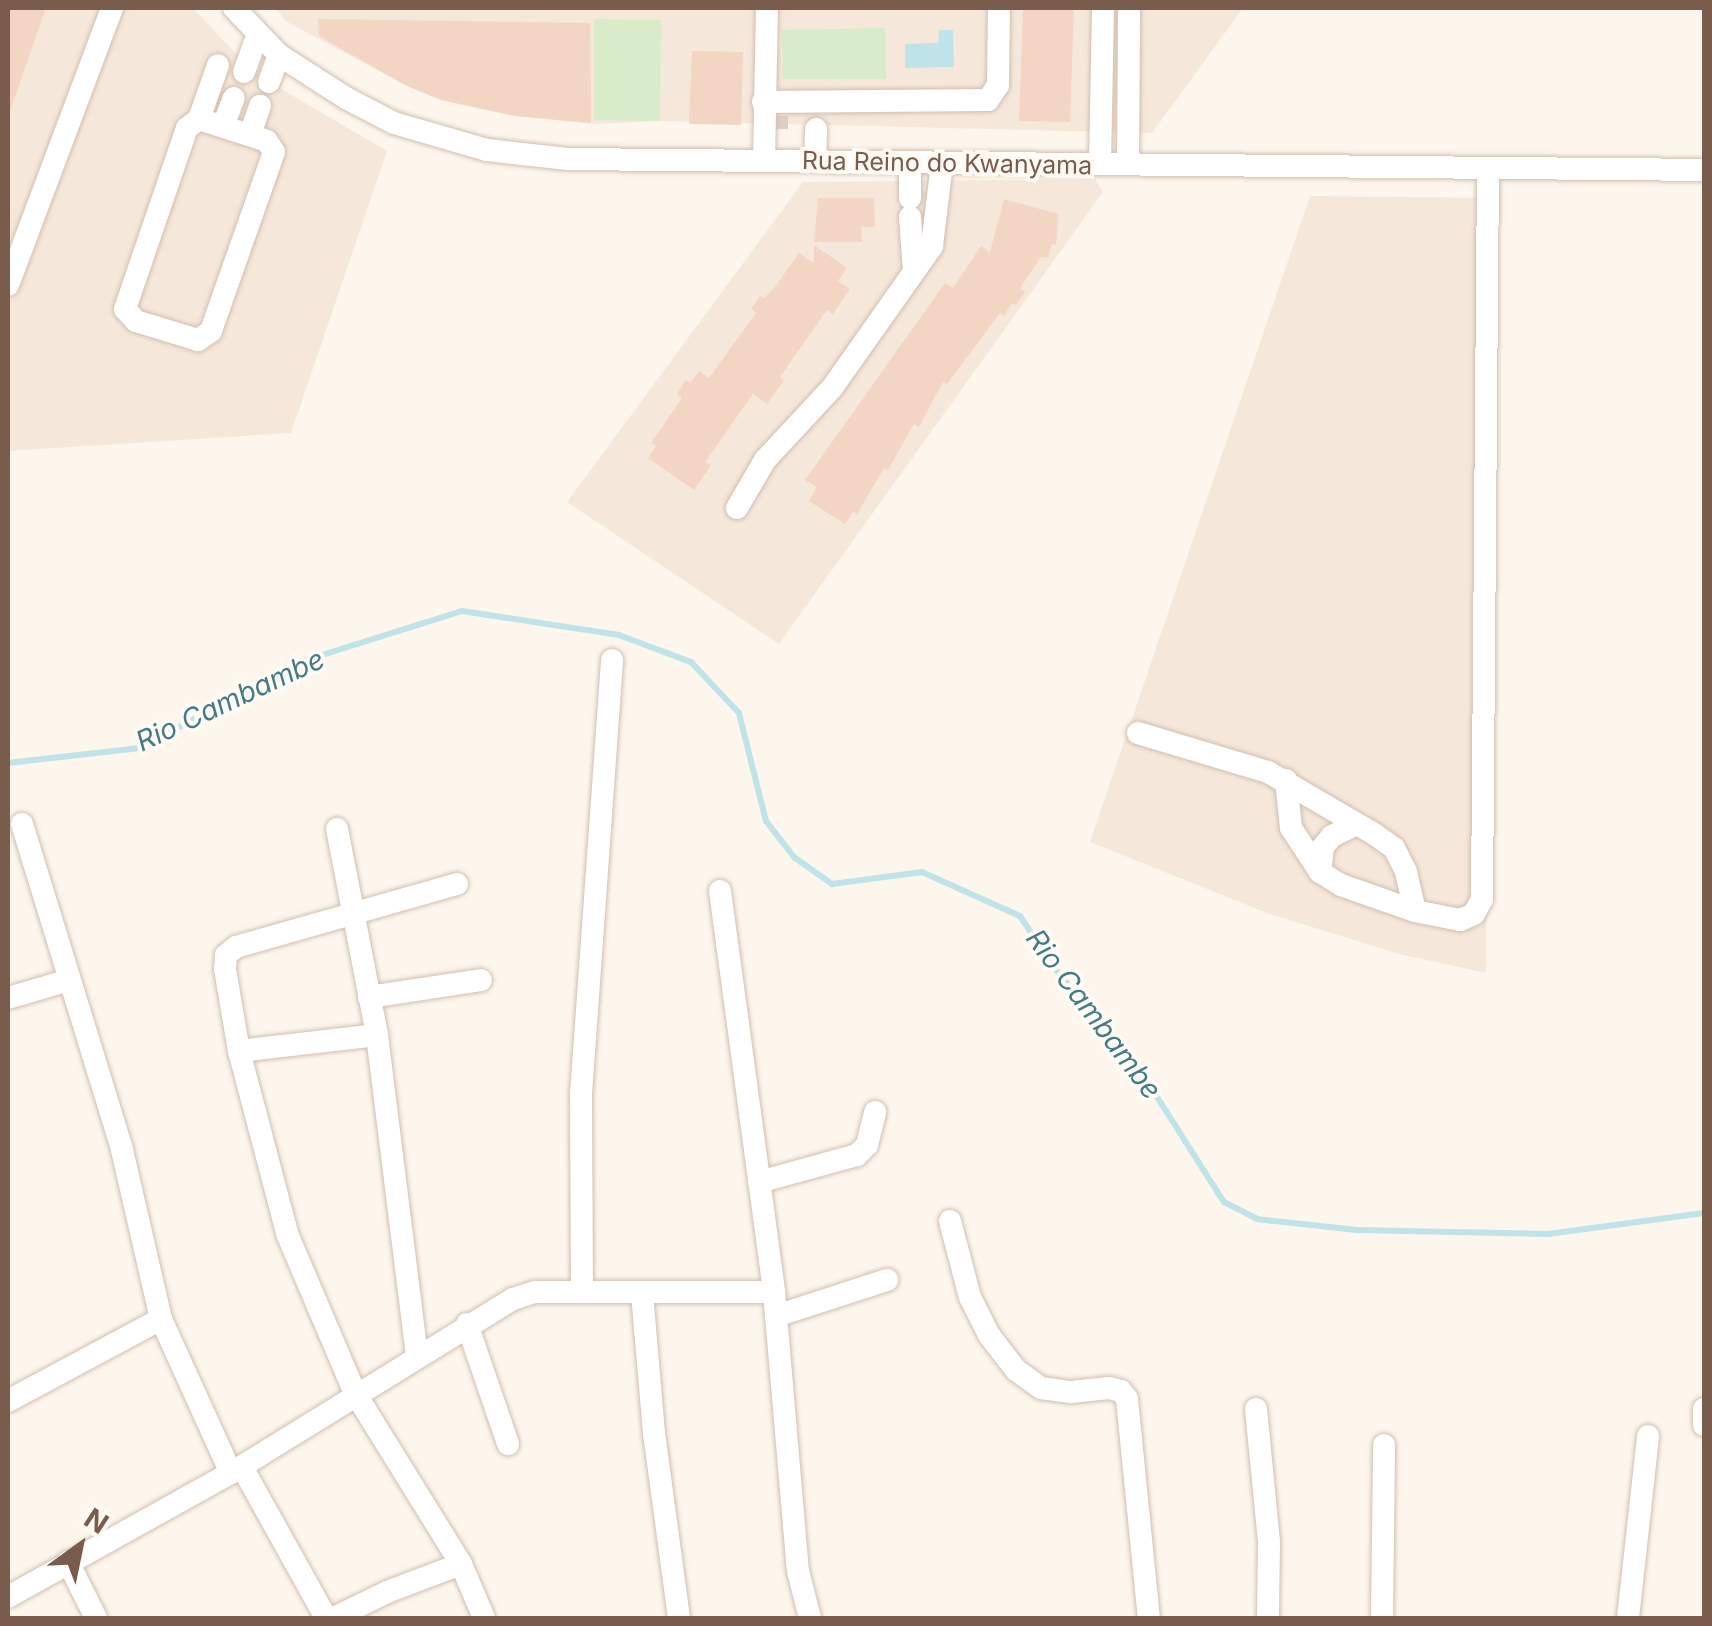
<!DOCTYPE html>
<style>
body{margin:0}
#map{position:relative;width:1712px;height:1626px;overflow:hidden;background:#fdf6ec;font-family:Inter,sans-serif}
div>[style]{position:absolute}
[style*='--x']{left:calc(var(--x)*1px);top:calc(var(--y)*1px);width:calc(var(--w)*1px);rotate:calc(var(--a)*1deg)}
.residential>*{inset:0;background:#f5e8da}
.green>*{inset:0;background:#d8ecc9}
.water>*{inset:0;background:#bfe3e8}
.stream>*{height:6px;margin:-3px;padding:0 3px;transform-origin:3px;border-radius:3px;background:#bfe3e8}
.building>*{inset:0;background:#f3d5c3}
.minor-tunnel>*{height:22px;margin-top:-11px;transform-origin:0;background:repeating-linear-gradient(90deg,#dcd0c4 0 22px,transparent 0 33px)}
.roads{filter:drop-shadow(0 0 2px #d1beb0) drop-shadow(0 0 2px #d1beb0)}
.minor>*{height:22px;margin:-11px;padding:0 11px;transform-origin:11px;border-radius:11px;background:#fff}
span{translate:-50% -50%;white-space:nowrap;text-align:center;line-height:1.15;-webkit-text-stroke:8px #fffaf3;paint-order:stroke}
.street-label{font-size:25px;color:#7a5c4d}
.water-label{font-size:28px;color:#437c86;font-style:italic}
.frame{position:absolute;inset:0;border:10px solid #7a5c4d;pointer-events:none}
.north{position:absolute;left:30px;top:1496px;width:100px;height:100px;-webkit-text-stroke:8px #fffaf3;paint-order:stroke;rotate:33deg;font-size:28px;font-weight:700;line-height:40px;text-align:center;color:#7a5c4d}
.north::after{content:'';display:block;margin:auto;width:35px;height:45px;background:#7a5c4d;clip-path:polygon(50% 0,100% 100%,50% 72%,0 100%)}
</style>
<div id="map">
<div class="residential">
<div style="clip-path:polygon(8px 8px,193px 8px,254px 73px,387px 151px,291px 433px,8px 451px)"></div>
<div style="clip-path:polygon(275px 8px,1243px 8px,1152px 133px,660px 121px,593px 124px,515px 116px,441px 100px,405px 85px,287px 22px)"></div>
<div style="clip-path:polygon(1095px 179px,1103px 192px,779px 644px,567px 502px,803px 182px)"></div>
<div style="clip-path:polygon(1310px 196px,1494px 198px,1486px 973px,1399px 954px,1267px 913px,1090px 842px)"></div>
</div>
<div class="green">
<div style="clip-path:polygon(594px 19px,661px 20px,660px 121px,594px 120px)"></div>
<div style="clip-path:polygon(885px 28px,886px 79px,783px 79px,782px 30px)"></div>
</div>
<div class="water">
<div style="clip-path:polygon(939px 30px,953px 30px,954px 67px,905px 68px,905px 44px,938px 43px)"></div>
</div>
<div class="stream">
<div style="--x:8;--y:763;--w:133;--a:-6.5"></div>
<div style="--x:140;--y:748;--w:185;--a:-28.1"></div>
<div style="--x:303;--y:661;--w:167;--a:-17.5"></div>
<div style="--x:462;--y:611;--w:159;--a:8.7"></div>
<div style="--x:619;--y:635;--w:77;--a:20.6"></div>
<div style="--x:691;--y:662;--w:70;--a:46.7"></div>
<div style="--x:739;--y:713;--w:111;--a:76"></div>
<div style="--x:766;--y:821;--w:46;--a:52.1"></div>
<div style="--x:794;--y:857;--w:47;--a:35.4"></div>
<div style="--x:832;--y:884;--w:91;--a:-7.6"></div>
<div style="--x:922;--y:872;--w:107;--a:24.2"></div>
<div style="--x:1020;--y:916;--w:60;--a:56.6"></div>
<div style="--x:1053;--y:966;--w:158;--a:51.2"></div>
<div style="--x:1152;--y:1089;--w:134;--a:57.5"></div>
<div style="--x:1224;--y:1202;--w:37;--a:27"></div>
<div style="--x:1257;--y:1219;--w:100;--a:6.3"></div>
<div style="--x:1356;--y:1230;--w:192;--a:1.2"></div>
<div style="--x:1548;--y:1234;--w:157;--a:-7.7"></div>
</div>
<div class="building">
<div style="clip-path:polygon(8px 8px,46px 8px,10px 111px,8px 110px)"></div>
<div style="clip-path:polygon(1023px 8px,1074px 8px,1070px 122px,1019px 121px)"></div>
<div style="clip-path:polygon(318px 19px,590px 23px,591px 123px,515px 116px,441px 100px,405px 85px,319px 36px)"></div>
<div style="clip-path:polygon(692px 51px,743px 52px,741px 125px,689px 124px)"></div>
<div style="clip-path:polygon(818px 198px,874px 198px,875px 227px,861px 227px,862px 242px,814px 242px)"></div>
<div style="clip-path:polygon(1004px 199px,1058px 214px,1056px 245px,1052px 244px,1048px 258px,1041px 257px,1020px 288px,1025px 292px,1016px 305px,1012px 303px,1004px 316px,1000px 313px,947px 384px,943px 382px,919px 427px,914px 424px,888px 470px,884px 468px,857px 514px,853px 512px,845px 524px,809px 501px,817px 487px,805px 480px,945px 283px,953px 288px,981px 246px,990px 252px)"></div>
<div style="clip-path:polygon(814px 245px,847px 268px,838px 281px,850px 289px,833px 314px,827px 310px,780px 377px,784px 380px,767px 404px,753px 394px,705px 462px,711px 465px,694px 490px,648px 458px,656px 446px,651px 443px,682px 398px,677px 394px,686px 380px,690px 383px,699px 371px,709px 378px,756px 313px,751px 309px,760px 296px,764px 298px,775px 287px,799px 253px,814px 263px)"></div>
</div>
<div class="minor-tunnel">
<div style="--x:777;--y:116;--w:13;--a:90"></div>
</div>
<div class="roads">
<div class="minor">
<div style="--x:234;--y:8;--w:65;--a:46.2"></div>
<div style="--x:279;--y:55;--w:80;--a:32.7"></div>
<div style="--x:346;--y:98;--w:54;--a:27.5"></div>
<div style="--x:394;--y:123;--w:97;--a:16.2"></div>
<div style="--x:487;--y:150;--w:81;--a:6.4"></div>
<div style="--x:567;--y:159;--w:1137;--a:0.55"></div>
<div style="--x:244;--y:72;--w:38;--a:-70"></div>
<div style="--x:269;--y:82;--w:29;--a:-70"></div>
<div style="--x:763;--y:102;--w:225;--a:-0.5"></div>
<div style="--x:988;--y:100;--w:18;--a:-56"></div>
<div style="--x:998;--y:85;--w:77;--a:-89.3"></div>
<div style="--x:199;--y:119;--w:71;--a:17.9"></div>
<div style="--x:267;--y:141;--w:13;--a:58"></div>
<div style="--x:274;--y:152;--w:190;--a:109.4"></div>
<div style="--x:211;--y:331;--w:16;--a:145"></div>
<div style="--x:198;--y:340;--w:65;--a:-163"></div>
<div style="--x:136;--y:321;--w:16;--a:-133"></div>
<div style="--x:125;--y:309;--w:191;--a:-71.1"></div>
<div style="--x:187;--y:128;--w:15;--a:-37"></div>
<div style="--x:199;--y:119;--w:57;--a:-70.6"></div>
<div style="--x:223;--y:126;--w:30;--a:-69"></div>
<div style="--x:250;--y:135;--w:31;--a:-71"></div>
<div style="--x:764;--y:161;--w:153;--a:-88.9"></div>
<div style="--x:815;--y:161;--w:32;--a:-88"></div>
<div style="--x:1100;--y:164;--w:156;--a:-88.9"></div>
<div style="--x:1128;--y:164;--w:151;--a:-89.6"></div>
<div style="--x:910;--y:198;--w:36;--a:-90"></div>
<div style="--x:910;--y:217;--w:53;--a:85.7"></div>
<div style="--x:8;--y:285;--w:296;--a:-69.4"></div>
<div style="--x:737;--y:508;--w:56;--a:-59.7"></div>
<div style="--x:765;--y:460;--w:98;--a:-47.1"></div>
<div style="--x:832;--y:388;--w:174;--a:-54.8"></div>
<div style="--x:932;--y:246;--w:84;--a:-83.1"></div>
<div style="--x:1138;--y:733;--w:136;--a:16.7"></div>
<div style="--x:1268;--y:772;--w:123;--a:30.3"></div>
<div style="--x:1374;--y:834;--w:24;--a:35"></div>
<div style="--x:1394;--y:848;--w:27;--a:63"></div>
<div style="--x:1406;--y:872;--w:40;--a:77"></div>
<div style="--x:1286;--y:780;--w:48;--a:84.1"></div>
<div style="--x:1291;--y:828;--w:53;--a:56.6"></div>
<div style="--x:1320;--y:872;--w:25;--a:32"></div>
<div style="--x:1341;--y:885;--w:78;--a:19.4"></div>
<div style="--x:1415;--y:911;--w:46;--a:11.3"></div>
<div style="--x:1460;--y:920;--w:15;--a:-23"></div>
<div style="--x:1474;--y:914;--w:17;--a:-62"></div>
<div style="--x:1482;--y:899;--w:731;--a:-89.53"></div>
<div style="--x:22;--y:824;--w:341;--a:72.9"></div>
<div style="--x:122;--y:1150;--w:173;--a:77"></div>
<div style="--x:161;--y:1319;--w:169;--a:65.6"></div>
<div style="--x:337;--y:829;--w:210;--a:79"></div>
<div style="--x:377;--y:1035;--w:323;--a:82.9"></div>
<div style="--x:1320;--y:872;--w:25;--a:-83"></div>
<div style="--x:1323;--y:847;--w:14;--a:-51"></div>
<div style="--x:1332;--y:836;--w:25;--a:-26"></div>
<div style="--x:457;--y:884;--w:230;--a:164.1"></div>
<div style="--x:236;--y:947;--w:13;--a:141"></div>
<div style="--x:226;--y:955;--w:14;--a:94"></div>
<div style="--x:225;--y:969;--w:83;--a:80.3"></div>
<div style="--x:239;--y:1051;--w:191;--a:75.2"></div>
<div style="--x:288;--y:1236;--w:171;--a:66.9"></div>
<div style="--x:355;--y:1393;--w:201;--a:58.2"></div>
<div style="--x:461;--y:1564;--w:59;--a:66.9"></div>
<div style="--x:720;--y:891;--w:405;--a:82.3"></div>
<div style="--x:774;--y:1292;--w:280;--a:85.1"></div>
<div style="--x:798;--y:1571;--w:49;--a:75.7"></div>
<div style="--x:369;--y:997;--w:113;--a:-8.6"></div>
<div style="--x:8;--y:998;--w:64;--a:-16.4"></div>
<div style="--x:239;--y:1051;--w:139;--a:-6.6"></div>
<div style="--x:759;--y:1182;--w:102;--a:-15.4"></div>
<div style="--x:857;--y:1155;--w:14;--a:-45"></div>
<div style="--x:867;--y:1145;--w:34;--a:-76"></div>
<div style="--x:950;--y:1221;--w:79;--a:75.3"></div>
<div style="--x:970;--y:1297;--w:42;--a:63.4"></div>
<div style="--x:989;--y:1335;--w:44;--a:52.4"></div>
<div style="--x:1016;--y:1370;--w:31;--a:36"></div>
<div style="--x:1041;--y:1388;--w:30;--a:8"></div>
<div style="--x:1071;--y:1392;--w:38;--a:-6"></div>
<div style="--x:1109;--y:1388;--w:12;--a:14"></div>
<div style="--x:1121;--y:1391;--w:10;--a:53"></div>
<div style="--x:1127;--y:1399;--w:220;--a:84.3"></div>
<div style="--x:582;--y:1292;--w:198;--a:-90.3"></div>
<div style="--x:581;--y:1094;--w:435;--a:-85.9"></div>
<div style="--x:642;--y:1293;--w:141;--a:85.1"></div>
<div style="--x:654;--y:1433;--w:187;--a:82.3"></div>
<div style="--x:776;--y:1316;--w:117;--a:-18"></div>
<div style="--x:467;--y:1324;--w:127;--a:71.1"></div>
<div style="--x:8;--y:1401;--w:174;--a:-28.2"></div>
<div style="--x:1256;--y:1409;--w:134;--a:84.4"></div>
<div style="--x:1269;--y:1542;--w:76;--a:90.8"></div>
<div style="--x:1704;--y:1409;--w:16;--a:90"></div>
<div style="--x:242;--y:1467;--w:173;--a:60.9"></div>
<div style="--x:68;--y:1562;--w:63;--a:63.4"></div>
<div style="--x:8;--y:1597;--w:255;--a:-29.1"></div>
<div style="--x:231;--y:1473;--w:331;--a:-31.7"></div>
<div style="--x:513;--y:1299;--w:23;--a:-18"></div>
<div style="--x:535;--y:1292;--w:239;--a:0"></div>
<div style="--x:334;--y:1618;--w:59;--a:-26.1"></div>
<div style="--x:387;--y:1592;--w:79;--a:-20.7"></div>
<div style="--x:1382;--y:1618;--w:173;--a:-89.3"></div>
<div style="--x:1628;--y:1618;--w:183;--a:-83.7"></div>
</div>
</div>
<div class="street-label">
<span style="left:947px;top:163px;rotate:1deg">Rua Reino do Kwanyama</span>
</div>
<div class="water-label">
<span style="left:230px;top:700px;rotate:-25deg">Rio Cambambe</span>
<span style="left:1094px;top:1014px;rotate:53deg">Rio Cambambe</span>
</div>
<div class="frame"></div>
<div class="north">N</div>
</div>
